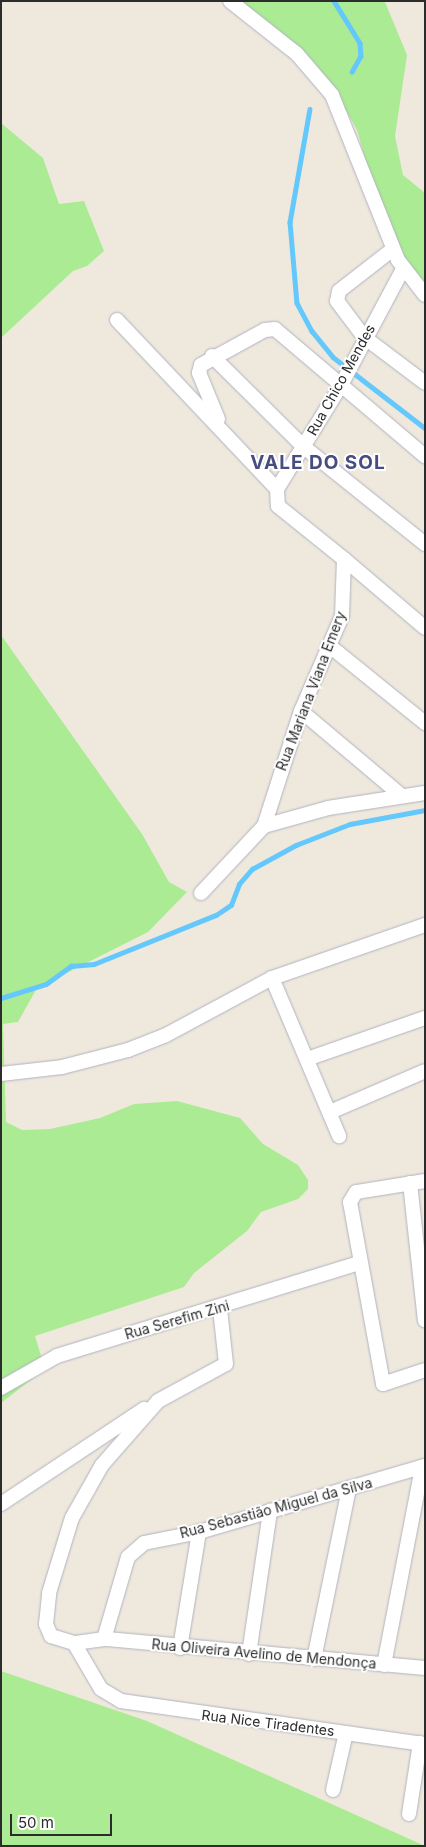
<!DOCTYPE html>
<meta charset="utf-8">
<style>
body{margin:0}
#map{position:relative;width:426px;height:1847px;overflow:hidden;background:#efe9dd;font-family:Inter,sans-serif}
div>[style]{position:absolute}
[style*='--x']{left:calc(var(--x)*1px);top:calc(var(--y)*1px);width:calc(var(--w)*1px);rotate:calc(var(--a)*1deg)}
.green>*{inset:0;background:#abeb94}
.stream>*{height:4.5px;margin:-2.25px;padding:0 2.25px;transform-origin:2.25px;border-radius:2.25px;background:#65c8fc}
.roads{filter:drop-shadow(0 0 1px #b1b2c1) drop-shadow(0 0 1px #b1b2c1)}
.minor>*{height:14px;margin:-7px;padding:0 7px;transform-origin:7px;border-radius:7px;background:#fff}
span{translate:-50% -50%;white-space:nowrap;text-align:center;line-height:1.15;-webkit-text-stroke:4px #fff;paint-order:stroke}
.street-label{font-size:14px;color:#2c2c2c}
.district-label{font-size:19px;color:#474d82;font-weight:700;letter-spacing:1px}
.frame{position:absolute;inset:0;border:2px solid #2c2c2c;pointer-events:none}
.scale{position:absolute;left:10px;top:1814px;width:102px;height:22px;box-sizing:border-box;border:2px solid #2c2c2c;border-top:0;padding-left:6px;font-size:15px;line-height:18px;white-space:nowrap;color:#2c2c2c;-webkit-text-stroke:4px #fff;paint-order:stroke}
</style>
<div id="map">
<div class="green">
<div style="clip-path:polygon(239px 1px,385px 2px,407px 55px,395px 136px,403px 175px,425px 193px,425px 283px,407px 264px,380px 210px,357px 130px,337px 94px)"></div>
<div style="clip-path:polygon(1px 123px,43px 158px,59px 204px,84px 201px,104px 251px,87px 266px,73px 271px,1px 338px)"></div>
<div style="clip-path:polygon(1px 635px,142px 834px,169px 882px,187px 892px,148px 932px,37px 988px,18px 1022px,3px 1024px,6px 1122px,22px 1130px,50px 1129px,100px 1118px,134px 1104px,177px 1101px,240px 1118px,263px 1144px,298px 1165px,308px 1180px,308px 1189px,298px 1199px,261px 1212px,247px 1231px,194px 1273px,184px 1287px,35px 1336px,45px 1369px,1px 1403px)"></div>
<div style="clip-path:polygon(1px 1671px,147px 1721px,425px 1846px,1px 1846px)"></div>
</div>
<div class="stream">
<div style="--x:334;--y:1;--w:49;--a:58.2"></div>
<div style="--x:360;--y:43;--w:13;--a:86"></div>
<div style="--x:361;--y:56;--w:18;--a:119"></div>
<div style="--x:310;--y:109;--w:115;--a:100"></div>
<div style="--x:290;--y:222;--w:81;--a:85.1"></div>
<div style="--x:297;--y:303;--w:32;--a:62"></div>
<div style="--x:312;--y:331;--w:33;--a:51"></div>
<div style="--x:333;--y:357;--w:116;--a:37.7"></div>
<div style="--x:1;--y:998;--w:47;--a:-17.3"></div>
<div style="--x:46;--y:984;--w:31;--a:-36"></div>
<div style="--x:71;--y:966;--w:23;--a:-5"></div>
<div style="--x:94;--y:964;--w:131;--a:-21.9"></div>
<div style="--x:216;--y:915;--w:18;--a:-34"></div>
<div style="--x:231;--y:905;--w:22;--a:-69"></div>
<div style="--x:239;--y:884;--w:20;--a:-49"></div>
<div style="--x:252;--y:869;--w:50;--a:-28.6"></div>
<div style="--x:296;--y:845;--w:58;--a:-21.3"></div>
<div style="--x:350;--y:824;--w:76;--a:-10.6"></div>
</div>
<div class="roads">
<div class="minor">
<div style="--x:230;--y:1;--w:85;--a:38.3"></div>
<div style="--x:297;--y:54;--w:54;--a:49.5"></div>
<div style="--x:332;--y:95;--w:178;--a:68.2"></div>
<div style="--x:398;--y:260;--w:44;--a:52.4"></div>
<div style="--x:393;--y:249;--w:68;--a:142.1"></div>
<div style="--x:339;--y:291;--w:10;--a:101"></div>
<div style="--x:337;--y:301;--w:45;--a:53.1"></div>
<div style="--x:364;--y:337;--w:76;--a:37"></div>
<div style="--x:117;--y:320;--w:233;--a:46.6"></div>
<div style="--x:277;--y:489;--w:17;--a:87"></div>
<div style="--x:278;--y:506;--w:85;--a:38.8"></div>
<div style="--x:344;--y:559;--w:57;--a:92"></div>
<div style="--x:342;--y:616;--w:103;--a:113.3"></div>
<div style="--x:301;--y:711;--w:121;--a:107.8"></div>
<div style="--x:264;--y:826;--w:92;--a:133.2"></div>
<div style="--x:212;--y:356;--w:129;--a:44.7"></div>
<div style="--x:304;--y:447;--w:155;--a:38.7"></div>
<div style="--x:218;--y:419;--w:50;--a:-112.4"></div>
<div style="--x:199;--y:373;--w:8;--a:-76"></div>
<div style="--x:201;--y:365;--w:73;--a:-28.7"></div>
<div style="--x:265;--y:330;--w:10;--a:-6"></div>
<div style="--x:275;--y:329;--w:197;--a:40.3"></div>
<div style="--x:277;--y:489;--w:120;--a:-58.3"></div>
<div style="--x:340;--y:387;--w:134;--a:-61.9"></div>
<div style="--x:344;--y:559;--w:106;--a:40.4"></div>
<div style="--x:331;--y:647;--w:121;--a:39"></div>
<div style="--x:301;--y:711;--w:132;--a:40.1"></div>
<div style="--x:264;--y:826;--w:66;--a:-15.7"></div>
<div style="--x:328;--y:808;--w:98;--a:-8.8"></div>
<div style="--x:272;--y:978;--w:172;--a:67"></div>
<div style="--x:307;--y:1059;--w:125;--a:-19.2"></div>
<div style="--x:1;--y:1074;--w:61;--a:-6.5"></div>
<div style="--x:62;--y:1067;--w:68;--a:-14.4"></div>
<div style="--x:128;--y:1050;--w:41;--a:-21.5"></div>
<div style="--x:166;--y:1035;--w:120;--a:-28.3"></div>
<div style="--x:272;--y:978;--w:162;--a:-19.1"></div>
<div style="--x:330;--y:1112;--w:103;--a:-23.3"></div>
<div style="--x:425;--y:1181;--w:70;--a:170.9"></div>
<div style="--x:356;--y:1192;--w:12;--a:121"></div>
<div style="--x:350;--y:1202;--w:185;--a:79.7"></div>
<div style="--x:383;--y:1384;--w:44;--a:-18.4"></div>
<div style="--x:410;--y:1183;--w:138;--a:83.8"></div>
<div style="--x:1;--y:1388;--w:64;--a:-29.7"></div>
<div style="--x:57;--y:1356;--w:316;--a:-17.1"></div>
<div style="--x:1;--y:1504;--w:172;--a:-33.6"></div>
<div style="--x:104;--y:1639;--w:85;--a:-73.7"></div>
<div style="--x:128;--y:1557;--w:21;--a:-41"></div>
<div style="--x:144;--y:1543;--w:56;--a:-11.3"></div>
<div style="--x:199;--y:1532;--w:235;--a:-16.3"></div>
<div style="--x:74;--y:1643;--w:24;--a:-163"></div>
<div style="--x:51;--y:1636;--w:13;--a:-113"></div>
<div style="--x:46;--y:1624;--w:31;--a:-84"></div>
<div style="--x:49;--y:1593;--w:78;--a:-73"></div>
<div style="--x:72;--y:1518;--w:61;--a:-60.5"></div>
<div style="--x:102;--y:1465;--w:85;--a:-48.8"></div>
<div style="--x:158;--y:1401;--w:77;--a:-28.6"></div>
<div style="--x:226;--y:1364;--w:55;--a:-96.2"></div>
<div style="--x:180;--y:1648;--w:118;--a:-80.7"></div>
<div style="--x:249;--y:1654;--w:145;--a:-81.6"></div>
<div style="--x:314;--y:1659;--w:174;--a:-78.4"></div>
<div style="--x:384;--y:1665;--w:202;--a:-79.1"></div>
<div style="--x:425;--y:1668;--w:322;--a:-174.8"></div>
<div style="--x:104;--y:1639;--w:30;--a:172"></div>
<div style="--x:74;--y:1643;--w:53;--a:59.6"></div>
<div style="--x:101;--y:1689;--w:23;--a:31"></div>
<div style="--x:121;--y:1701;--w:307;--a:8.1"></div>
<div style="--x:333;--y:1790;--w:58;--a:-77.2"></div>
<div style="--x:409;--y:1814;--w:72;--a:-81.2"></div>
</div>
</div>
<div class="street-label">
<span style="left:341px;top:380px;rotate:-61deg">Rua Chico Mendes</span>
<span style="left:311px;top:691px;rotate:-69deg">Rua Mariana Viana Emery</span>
<span style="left:177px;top:1320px;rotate:-16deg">Rua Serefim Zini</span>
<span style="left:276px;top:1508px;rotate:-15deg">Rua Sebastião Miguel da Silva</span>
<span style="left:264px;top:1654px;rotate:5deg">Rua Oliveira Avelino de Mendonça</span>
<span style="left:268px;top:1723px;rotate:7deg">Rua Nice Tiradentes</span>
</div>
<div class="district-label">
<span style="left:318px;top:463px">VALE DO SOL</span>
</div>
<div class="frame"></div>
<div class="scale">50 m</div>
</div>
